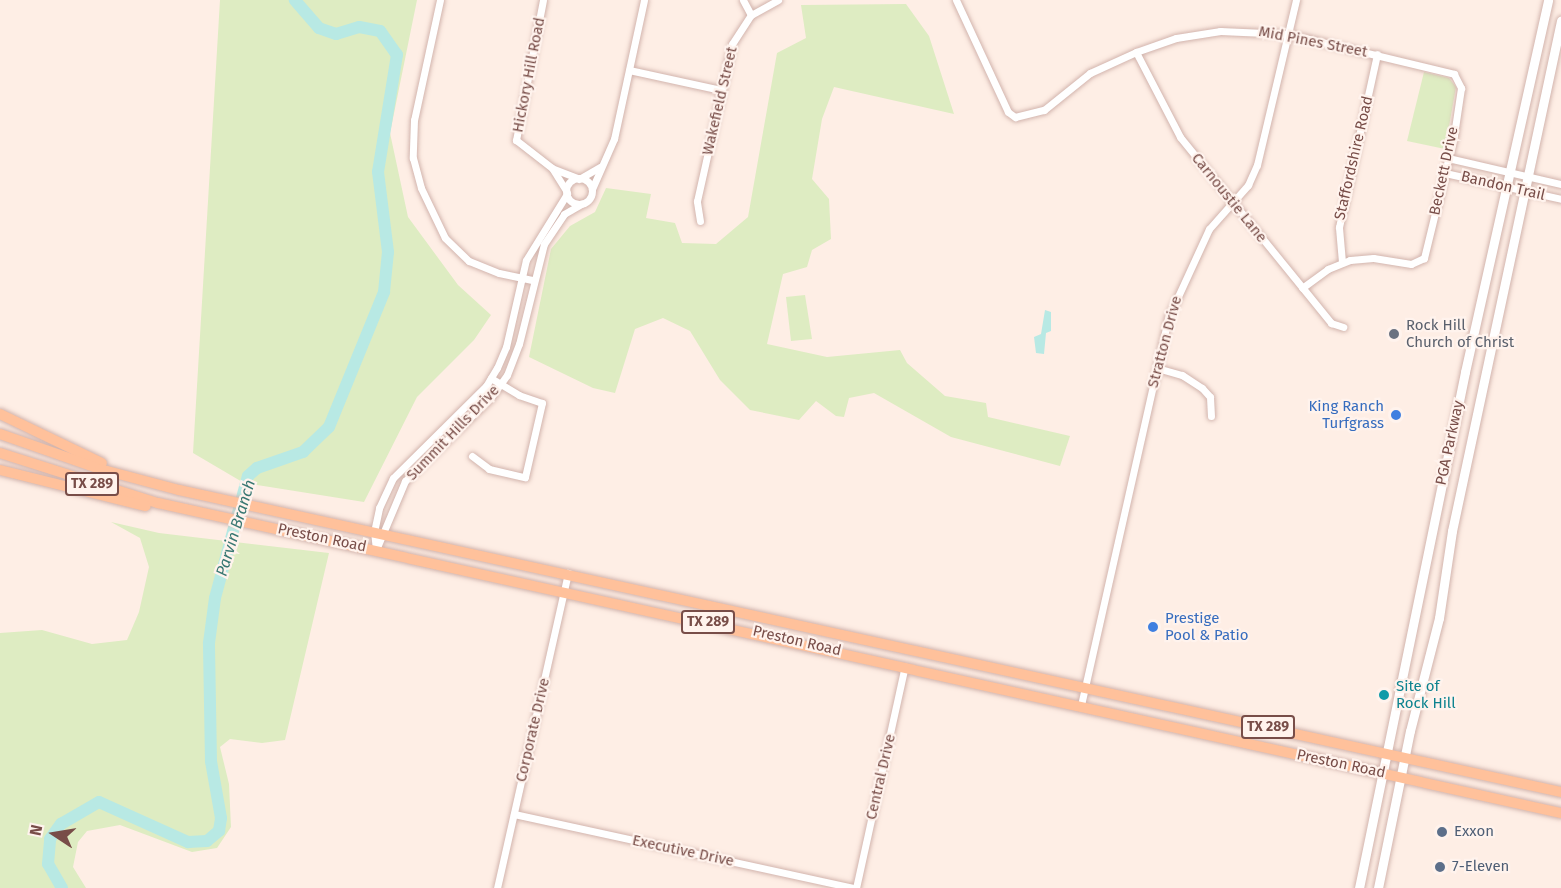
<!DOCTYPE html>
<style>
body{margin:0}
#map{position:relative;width:1561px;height:888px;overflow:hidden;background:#feeee5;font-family:"Fira Sans",sans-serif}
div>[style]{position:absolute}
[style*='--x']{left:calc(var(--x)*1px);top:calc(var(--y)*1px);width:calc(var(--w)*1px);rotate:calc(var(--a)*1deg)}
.green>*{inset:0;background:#deecc2}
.water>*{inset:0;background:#b8e9e4}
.river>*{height:12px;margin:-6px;padding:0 6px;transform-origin:6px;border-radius:6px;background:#b8e9e4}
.roads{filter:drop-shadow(0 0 2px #d2b4ad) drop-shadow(0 0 2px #d2b4ad)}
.minor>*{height:7px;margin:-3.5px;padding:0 3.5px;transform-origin:3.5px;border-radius:3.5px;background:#fff}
.minor>.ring{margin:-3.5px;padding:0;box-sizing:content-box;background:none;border:7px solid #fff;border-radius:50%}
.secondary>*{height:9px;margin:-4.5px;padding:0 4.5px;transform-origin:4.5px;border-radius:4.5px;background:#fff}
.primary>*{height:10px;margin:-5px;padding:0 5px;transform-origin:5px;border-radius:5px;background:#ffc19b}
.dots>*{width:16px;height:16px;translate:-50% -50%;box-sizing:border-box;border:3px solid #fff3ed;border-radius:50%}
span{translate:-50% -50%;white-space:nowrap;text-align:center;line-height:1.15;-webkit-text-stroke:4.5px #fff3ed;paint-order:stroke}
.shield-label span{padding:2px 4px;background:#fff3ed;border:2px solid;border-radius:4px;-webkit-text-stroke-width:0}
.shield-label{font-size:14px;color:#784d48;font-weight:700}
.street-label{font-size:15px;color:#784d48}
.worship-label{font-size:15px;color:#5b616d}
.left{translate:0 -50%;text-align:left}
.shop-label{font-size:15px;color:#366cbe}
.right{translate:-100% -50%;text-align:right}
.culture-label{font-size:15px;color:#0d838f}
.service-label{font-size:15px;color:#4e5e75}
.water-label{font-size:16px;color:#387772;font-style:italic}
.north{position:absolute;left:24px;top:804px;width:60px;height:60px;-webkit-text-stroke:4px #fff3ed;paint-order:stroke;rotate:282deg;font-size:16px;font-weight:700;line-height:24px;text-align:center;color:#784d48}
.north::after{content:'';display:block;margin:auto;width:21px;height:27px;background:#784d48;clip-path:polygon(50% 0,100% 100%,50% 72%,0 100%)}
</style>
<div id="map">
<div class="green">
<div style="clip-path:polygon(220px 0,417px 0,390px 133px,408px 217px,458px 285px,491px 315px,474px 340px,417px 397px,364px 502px,244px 483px,193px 453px)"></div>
<div style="clip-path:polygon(906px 4px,929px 36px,954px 114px,834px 87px,822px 119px,812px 179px,829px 199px,831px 239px,812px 250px,807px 267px,783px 274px,767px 344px,827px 357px,900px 350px,907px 363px,945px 396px,986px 403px,988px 417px,1070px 436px,1060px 466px,951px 437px,874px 393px,849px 398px,844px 417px,836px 416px,816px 401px,799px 420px,750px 410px,720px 380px,690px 331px,663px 318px,635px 329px,615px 393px,593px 388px,529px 357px,551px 249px,570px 226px,595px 212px,606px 188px,651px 194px,646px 218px,675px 223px,682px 243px,716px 244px,748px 217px,777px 53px,806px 38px,801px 5px)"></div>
<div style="clip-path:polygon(1424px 72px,1449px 78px,1456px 87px,1445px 149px,1407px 141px)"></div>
<div style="clip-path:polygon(805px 295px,812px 339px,791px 341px,786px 297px)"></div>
<div style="clip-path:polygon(111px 522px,159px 533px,329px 553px,285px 740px,262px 743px,230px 739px,220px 747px,229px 784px,231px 827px,217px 848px,192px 852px,120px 825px,87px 831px,78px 842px,73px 867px,86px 888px,0 888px,0 633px,42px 630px,92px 644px,127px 640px,139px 612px,149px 567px,140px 538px)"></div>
</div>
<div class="water">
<div style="clip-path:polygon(1045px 310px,1051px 312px,1051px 331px,1046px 333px,1044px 354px,1036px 353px,1034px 337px,1041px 334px)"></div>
</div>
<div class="river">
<div style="--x:62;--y:888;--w:28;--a:-120"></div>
<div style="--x:48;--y:864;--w:25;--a:-85"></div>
<div style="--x:50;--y:839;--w:19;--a:-54"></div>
<div style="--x:61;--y:824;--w:44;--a:-30.1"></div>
<div style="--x:99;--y:802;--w:98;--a:24.2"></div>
<div style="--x:188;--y:842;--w:19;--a:-3"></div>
<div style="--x:207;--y:841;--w:16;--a:-40"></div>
<div style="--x:219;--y:831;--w:13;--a:-81"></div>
<div style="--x:221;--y:818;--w:58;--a:-100"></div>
<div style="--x:211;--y:761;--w:118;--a:-91"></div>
<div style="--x:209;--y:643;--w:45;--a:-82.4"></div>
<div style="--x:215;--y:598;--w:126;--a:-74.9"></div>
<div style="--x:248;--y:476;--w:12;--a:-42"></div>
<div style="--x:257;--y:468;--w:49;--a:-19.2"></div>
<div style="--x:303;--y:452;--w:36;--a:-44"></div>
<div style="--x:329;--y:427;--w:146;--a:-67.8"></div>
<div style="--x:384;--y:292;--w:40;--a:-84.3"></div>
<div style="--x:388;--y:252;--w:81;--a:-97.1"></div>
<div style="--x:378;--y:172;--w:119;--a:-80.8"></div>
<div style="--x:397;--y:55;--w:29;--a:-125"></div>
<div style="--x:380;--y:31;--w:21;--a:-169"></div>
<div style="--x:359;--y:27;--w:24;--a:163"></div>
<div style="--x:336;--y:34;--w:18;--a:-161"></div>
<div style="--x:319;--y:28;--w:37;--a:-131"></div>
</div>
<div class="roads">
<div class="minor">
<div style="--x:440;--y:0;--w:123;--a:102.2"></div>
<div style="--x:414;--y:120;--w:38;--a:92"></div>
<div style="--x:413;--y:158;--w:31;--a:75"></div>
<div style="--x:421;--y:188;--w:55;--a:64.4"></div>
<div style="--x:445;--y:238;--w:33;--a:44"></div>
<div style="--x:469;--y:261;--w:32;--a:22"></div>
<div style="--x:499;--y:273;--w:35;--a:12"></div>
<div style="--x:543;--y:0;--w:143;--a:100.9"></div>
<div style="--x:516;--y:140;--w:46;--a:37.9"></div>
<div style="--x:552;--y:168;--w:28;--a:58"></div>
<div style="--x:743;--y:0;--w:17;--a:62"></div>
<div style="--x:956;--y:0;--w:123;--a:65.1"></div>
<div style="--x:1008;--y:112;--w:9;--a:36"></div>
<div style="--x:1015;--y:117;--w:30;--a:-14"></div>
<div style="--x:1044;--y:110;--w:59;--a:-38.8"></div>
<div style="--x:1090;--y:73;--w:51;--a:-24.5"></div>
<div style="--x:1136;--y:52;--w:42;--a:-19.3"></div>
<div style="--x:1176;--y:38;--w:45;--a:-9"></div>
<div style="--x:1220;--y:31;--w:68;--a:2.5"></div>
<div style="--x:1288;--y:34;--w:171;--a:13.5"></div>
<div style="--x:1454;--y:74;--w:16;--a:63"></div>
<div style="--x:1461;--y:88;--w:48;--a:98.5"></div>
<div style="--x:1454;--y:135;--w:127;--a:103.7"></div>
<div style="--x:1424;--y:258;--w:14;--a:155"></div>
<div style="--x:1411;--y:264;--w:38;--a:-171"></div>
<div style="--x:1373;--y:258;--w:23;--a:175"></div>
<div style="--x:1350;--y:260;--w:24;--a:158"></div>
<div style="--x:1328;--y:269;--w:32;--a:144"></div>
<div style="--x:1136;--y:52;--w:96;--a:62.6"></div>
<div style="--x:1180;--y:137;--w:240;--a:50.9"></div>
<div style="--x:1331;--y:323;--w:13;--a:18"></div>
<div style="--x:629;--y:70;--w:94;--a:12.3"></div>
<div style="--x:1448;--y:158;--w:116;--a:13"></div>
<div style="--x:554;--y:169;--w:25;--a:21"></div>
<div style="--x:1445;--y:173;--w:119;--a:12.6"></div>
<div class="ring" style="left:566px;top:178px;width:19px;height:19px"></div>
<div style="--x:579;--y:179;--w:24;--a:-30"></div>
<div style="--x:592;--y:189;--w:55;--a:-66.3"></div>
<div style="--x:614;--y:139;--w:142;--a:-77.8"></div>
<div style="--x:700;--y:221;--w:20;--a:-99"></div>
<div style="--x:697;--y:201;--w:161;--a:-77.4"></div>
<div style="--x:732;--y:44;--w:35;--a:-57"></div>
<div style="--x:751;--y:15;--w:31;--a:-29"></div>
<div style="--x:1342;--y:262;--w:35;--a:-95"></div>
<div style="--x:1339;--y:227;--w:177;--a:-77.6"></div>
<div style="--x:1157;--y:368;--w:26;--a:16"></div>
<div style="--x:1182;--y:375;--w:24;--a:33"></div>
<div style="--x:1202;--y:388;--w:12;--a:48"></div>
<div style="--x:1210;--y:397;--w:19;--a:87"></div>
<div style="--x:472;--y:456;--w:21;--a:37"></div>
<div style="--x:489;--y:469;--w:37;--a:13"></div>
<div style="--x:525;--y:477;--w:76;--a:-77.1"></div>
<div style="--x:542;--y:403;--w:24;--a:-161"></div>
<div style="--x:519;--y:395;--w:33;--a:-149"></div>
<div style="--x:376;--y:550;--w:18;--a:-96"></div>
<div style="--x:374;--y:532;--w:25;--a:-78"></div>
<div style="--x:379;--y:508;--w:33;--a:-65"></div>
<div style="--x:393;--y:478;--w:131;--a:-44.7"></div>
<div style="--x:486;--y:386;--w:21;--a:-59"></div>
<div style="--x:497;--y:368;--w:23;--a:-67"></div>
<div style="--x:506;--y:347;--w:89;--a:-77.1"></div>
<div style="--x:526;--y:260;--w:78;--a:-58.2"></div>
<div style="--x:376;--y:550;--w:75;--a:-67.2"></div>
<div style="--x:405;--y:481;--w:120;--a:-44.3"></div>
<div style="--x:491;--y:397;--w:27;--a:-54"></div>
<div style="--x:507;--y:375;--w:33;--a:-69"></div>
<div style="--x:519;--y:344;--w:103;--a:-76"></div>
<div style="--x:544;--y:244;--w:36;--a:-56"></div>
<div style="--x:564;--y:214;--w:20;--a:-30"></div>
<div style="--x:1081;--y:705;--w:399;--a:-77.3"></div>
<div style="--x:1169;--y:316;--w:96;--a:-65.3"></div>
<div style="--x:1209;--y:229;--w:59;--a:-48.4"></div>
<div style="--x:1248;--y:185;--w:22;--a:-66"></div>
<div style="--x:1257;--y:165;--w:170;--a:-76.7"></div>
<div style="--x:514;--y:814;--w:346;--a:12.3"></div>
<div style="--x:497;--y:888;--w:323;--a:-77.3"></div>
<div style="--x:856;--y:888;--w:227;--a:-77.6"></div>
</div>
<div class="secondary">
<div style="--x:1359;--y:888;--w:527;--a:-78.39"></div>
<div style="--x:1465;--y:372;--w:381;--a:-77.4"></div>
<div style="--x:1378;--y:888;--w:160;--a:-78.5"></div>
<div style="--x:1410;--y:731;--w:117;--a:-75.6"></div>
<div style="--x:1439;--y:618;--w:88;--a:-81.5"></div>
<div style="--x:1452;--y:531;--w:522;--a:-77.94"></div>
</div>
<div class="primary">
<div style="--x:0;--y:414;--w:113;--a:25.7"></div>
<div style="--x:0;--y:434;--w:106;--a:19.3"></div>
<div style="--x:100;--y:469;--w:82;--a:14.9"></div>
<div style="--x:179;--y:490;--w:1415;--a:12.33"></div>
<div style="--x:0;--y:453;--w:166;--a:17.6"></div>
<div style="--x:158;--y:503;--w:1437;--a:12.46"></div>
<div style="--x:0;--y:470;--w:150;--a:13.9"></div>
</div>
</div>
<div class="dots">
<div style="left:1394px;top:334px;background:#6b7280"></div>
<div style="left:1396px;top:415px;background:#3f7fe0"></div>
<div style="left:1153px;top:627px;background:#3f7fe0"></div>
<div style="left:1384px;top:695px;background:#0f9aa8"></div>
<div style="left:1442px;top:832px;background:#5c6f8a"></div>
<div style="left:1440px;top:867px;background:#5c6f8a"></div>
</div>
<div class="shield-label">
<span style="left:92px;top:484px">TX 289</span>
<span style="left:708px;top:622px">TX 289</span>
<span style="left:1268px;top:727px">TX 289</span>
</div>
<div class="street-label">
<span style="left:1313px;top:42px;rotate:11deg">Mid Pines Street</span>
<span style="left:529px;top:75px;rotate:-79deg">Hickory Hill Road</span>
<span style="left:720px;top:101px;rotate:-77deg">Wakefield Street</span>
<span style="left:1354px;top:158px;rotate:-77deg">Staffordshire Road</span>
<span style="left:1444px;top:171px;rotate:-78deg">Beckett Drive</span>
<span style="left:1503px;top:186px;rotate:13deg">Bandon Trail</span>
<span style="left:1229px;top:198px;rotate:51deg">Carnoustie Lane</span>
<span style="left:1165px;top:342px;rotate:-75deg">Stratton Drive</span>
<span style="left:453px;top:433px;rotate:-46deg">Summit Hills Drive</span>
<span style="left:1450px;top:443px;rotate:-78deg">PGA Parkway</span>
<span style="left:322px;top:538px;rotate:12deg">Preston Road</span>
<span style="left:797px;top:641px;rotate:13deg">Preston Road</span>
<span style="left:533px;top:730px;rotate:-77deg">Corporate Drive</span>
<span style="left:1341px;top:764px;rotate:12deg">Preston Road</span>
<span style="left:881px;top:777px;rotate:-77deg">Central Drive</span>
<span style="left:683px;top:851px;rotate:12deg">Executive Drive</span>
</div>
<div class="worship-label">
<span class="left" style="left:1406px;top:334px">Rock Hill<br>Church of Christ</span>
</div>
<div class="shop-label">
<span class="right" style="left:1384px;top:415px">King Ranch<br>Turfgrass</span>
<span class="left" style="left:1165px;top:627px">Prestige<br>Pool &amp; Patio</span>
</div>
<div class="culture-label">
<span class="left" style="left:1396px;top:695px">Site of<br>Rock Hill</span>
</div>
<div class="service-label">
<span class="left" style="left:1454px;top:832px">Exxon</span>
<span class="left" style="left:1452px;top:867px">7-Eleven</span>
</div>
<div class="water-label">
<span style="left:236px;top:528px;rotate:-73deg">Parvin Branch</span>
</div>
<div class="north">N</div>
</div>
